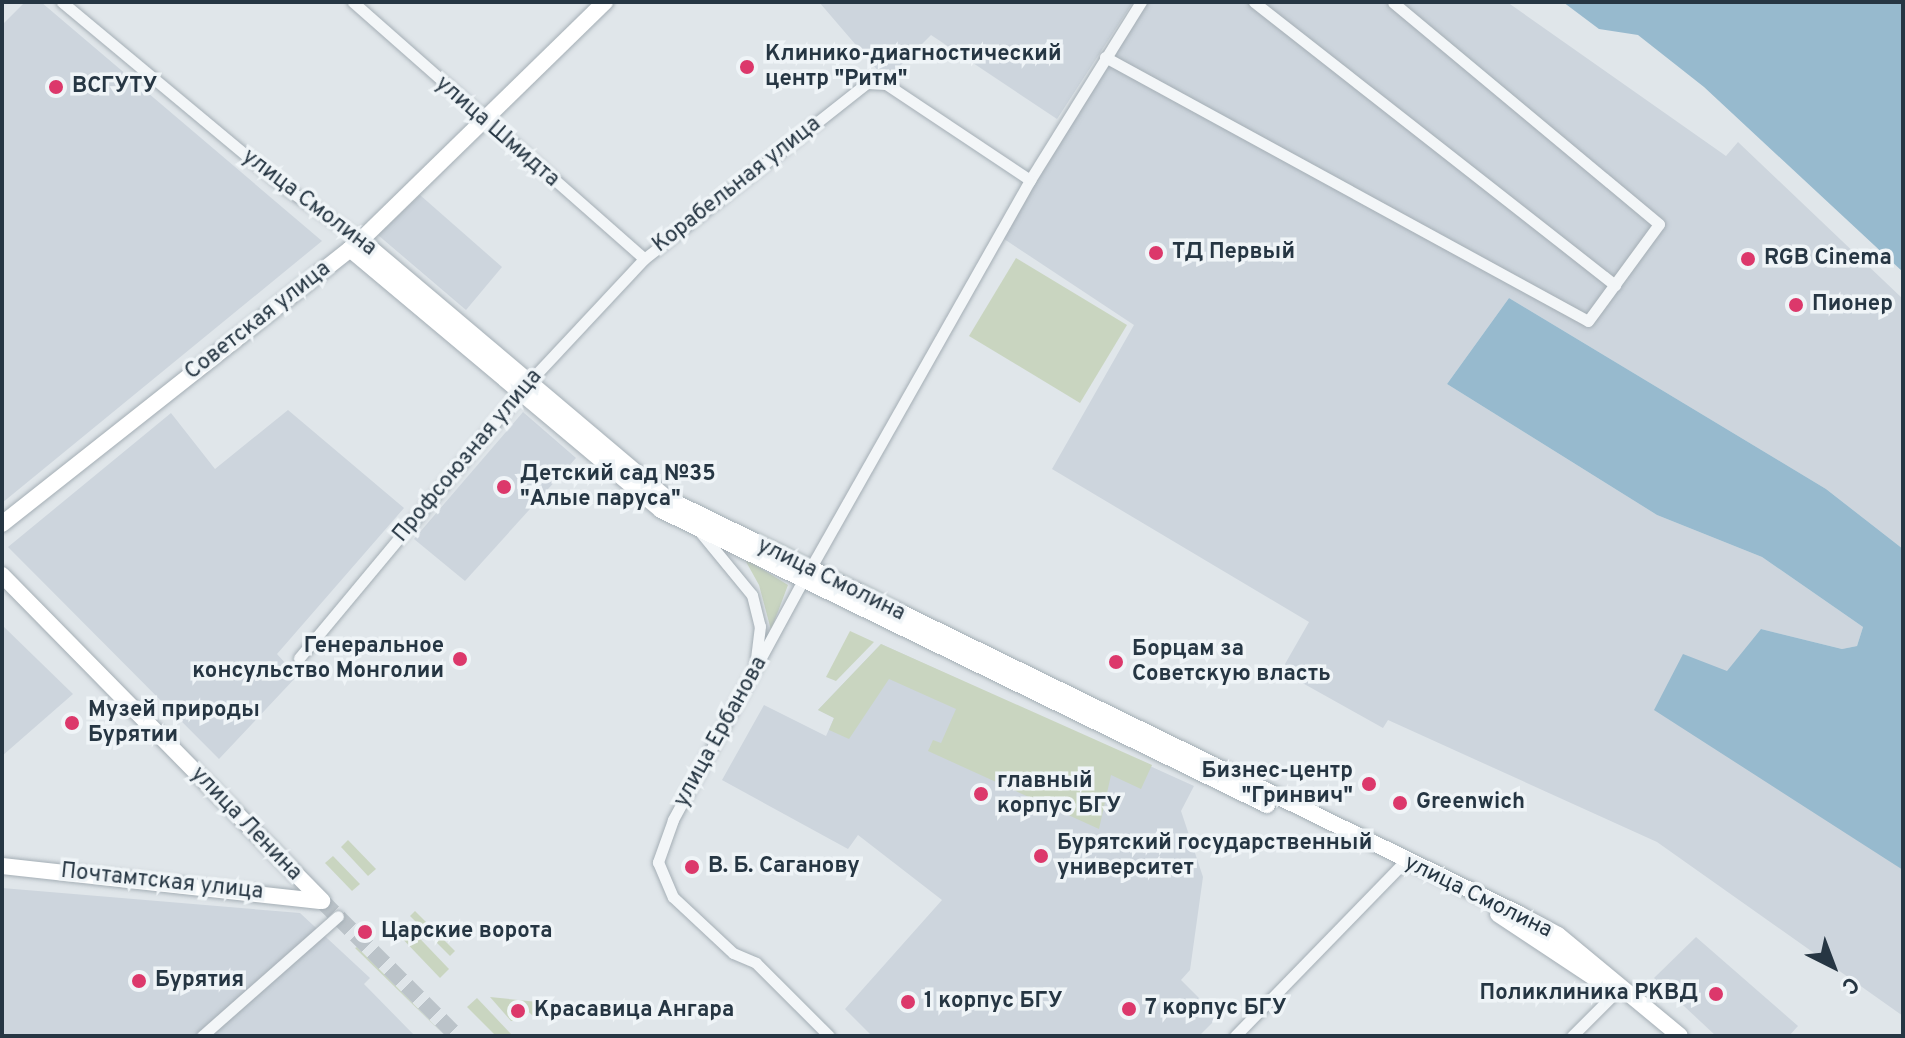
<!DOCTYPE html>
<meta charset="utf-8">
<style>
body{margin:0}
#map{position:relative;width:1905px;height:1038px;overflow:hidden;background:#e0e6ea;font-family:Overpass,sans-serif}
div>[style]{position:absolute}
[style*='--x']{left:calc(var(--x)*1px);top:calc(var(--y)*1px);width:calc(var(--w)*1px);rotate:calc(var(--a)*1deg)}
.built>*{inset:0;background:#cdd5dd}
.green>*{inset:0;background:#c9d5c0}
.water>*{inset:0;background:#97bace}
.secondary-tunnel>*{height:16px;margin-top:-8px;transform-origin:0;background:repeating-linear-gradient(90deg,#bbc3c9 0 16px,transparent 0 24px)}
.roads{filter:drop-shadow(0 0 2px #a4aeb5) drop-shadow(0 0 2px #a4aeb5)}
.street>*{height:11px;margin:-5.5px;padding:0 5.5px;transform-origin:5.5px;border-radius:5.5px;background:#f3f6f8}
.secondary>*{height:16px;margin:-8px;padding:0 8px;transform-origin:8px;border-radius:8px;background:#fff}
.dots>*{width:22px;height:22px;translate:-50% -50%;box-sizing:border-box;border:4px solid #eff4f7;border-radius:50%}
span{translate:-50% -50%;white-space:nowrap;text-align:center;line-height:1.15;-webkit-text-stroke:7px #eff4f7;paint-order:stroke}
.poi-label{font-size:22px;color:#263643;font-weight:700}
.left{translate:0 -50%;text-align:left}
.right{translate:-100% -50%;text-align:right}
.street-label{font-size:22px;color:#263643}
.frame{position:absolute;inset:0;border:4px solid #263643;pointer-events:none}
.north{position:absolute;left:1793px;top:926px;width:80px;height:80px;-webkit-text-stroke:6px #eff4f7;paint-order:stroke;rotate:138deg;font-size:22px;font-weight:700;line-height:32px;text-align:center;color:#263643}
.north::after{content:'';display:block;margin:auto;width:28px;height:36px;background:#263643;clip-path:polygon(50% 0,100% 100%,50% 72%,0 100%)}
</style>
<div id="map">
<div class="built">
<div style="clip-path:polygon(25px 2px,41px 2px,322px 241px,2px 503px,2px 25px)"></div>
<div style="clip-path:polygon(819px 2px,1133px 2px,1057px 119px,931px 35px,886px 80px)"></div>
<div style="clip-path:polygon(1141px 2px,1507px 2px,1726px 156px,1738px 142px,1903px 299px,1903px 549px,1826px 489px,1509px 298px,1447px 384px,1657px 515px,1762px 557px,1863px 627px,1857px 646px,1842px 649px,1761px 629px,1884px 856px,1903px 870px,1903px 1016px,1657px 842px,1388px 720px,1383px 728px,1281px 671px,1309px 622px,1052px 469px,1134px 325px,998px 235px)"></div>
<div style="clip-path:polygon(420px 195px,502px 267px,466px 310px,378px 235px)"></div>
<div style="clip-path:polygon(288px 410px,404px 508px,277px 654px,297px 676px,219px 759px,8px 547px,171px 413px,215px 469px)"></div>
<div style="clip-path:polygon(523px 412px,576px 458px,465px 581px,414px 539px)"></div>
<div style="clip-path:polygon(2px 625px,73px 694px,2px 756px)"></div>
<div style="clip-path:polygon(881px 644px,1194px 786px,1181px 811px,1203px 877px,1190px 970px,1181px 980px,1218px 1017px,1199px 1036px,872px 1036px,845px 1009px,942px 900px,858px 835px,848px 849px,722px 780px,764px 705px,826px 736px,834px 718px,818px 710px)"></div>
<div style="clip-path:polygon(2px 888px,300px 913px,370px 978px,364px 984px,415px 1036px,2px 1036px)"></div>
<div style="clip-path:polygon(1696px 937px,1798px 1026px,1789px 1036px,1716px 1036px,1654px 978px)"></div>
</div>
<div class="green">
<div style="clip-path:polygon(1016px 258px,1127px 325px,1080px 403px,969px 336px)"></div>
<div style="clip-path:polygon(744px 558px,788px 585px,771px 630px,759px 585px)"></div>
<div style="clip-path:polygon(850px 631px,874px 642px,836px 681px,826px 677px)"></div>
<div style="clip-path:polygon(881px 644px,1152px 765px,1141px 789px,1111px 775px,1099px 829px,928px 751px,933px 740px,941px 743px,956px 709px,889px 679px,849px 739px,829px 730px,834px 718px,818px 710px)"></div>
<div style="clip-path:polygon(348px 840px,376px 869px,368px 876px,341px 847px)"></div>
<div style="clip-path:polygon(333px 856px,360px 884px,352px 891px,325px 863px)"></div>
<div style="clip-path:polygon(415px 911px,455px 951px,450px 956px,410px 916px)"></div>
<div style="clip-path:polygon(405px 923px,449px 969px,440px 978px,396px 932px)"></div>
<div style="clip-path:polygon(357px 947px,380px 970px,445px 1036px,355px 948px)"></div>
<div style="clip-path:polygon(490px 997px,538px 1002px,533px 1016px,520px 1004px,513px 1015px,519px 1021px,511px 1021px)"></div>
<div style="clip-path:polygon(477px 998px,511px 1034px,496px 1036px,467px 1007px)"></div>
</div>
<div class="water">
<div style="clip-path:polygon(1563px 2px,1903px 2px,1903px 272px,1704px 87px,1638px 35px,1599px 29px)"></div>
<div style="clip-path:polygon(1509px 298px,1826px 489px,1903px 549px,1903px 870px,1654px 710px,1683px 654px,1727px 671px,1761px 629px,1842px 649px,1857px 646px,1863px 627px,1762px 557px,1657px 515px,1447px 384px)"></div>
</div>
<div class="secondary-tunnel">
<div style="--x:322;--y:901;--w:191;--a:45"></div>
</div>
<div class="roads">
<div class="street">
<div style="--x:62;--y:2;--w:289;--a:39.8"></div>
<div style="--x:284;--y:187;--w:93;--a:34.5"></div>
<div style="--x:353;--y:2;--w:388;--a:41.4"></div>
<div style="--x:1254;--y:2;--w:459;--a:38.1"></div>
<div style="--x:1105;--y:57;--w:550;--a:28.66"></div>
<div style="--x:1588;--y:321;--w:120;--a:-53.8"></div>
<div style="--x:1659;--y:224;--w:346;--a:-140.2"></div>
<div style="--x:701;--y:533;--w:80;--a:50.6"></div>
<div style="--x:752;--y:595;--w:32;--a:76"></div>
<div style="--x:760;--y:626;--w:38;--a:97"></div>
<div style="--x:810;--y:569;--w:447;--a:-60.5"></div>
<div style="--x:1030;--y:180;--w:210;--a:-58.1"></div>
<div style="--x:802;--y:582;--w:271;--a:118.5"></div>
<div style="--x:673;--y:820;--w:45;--a:109.7"></div>
<div style="--x:658;--y:862;--w:38;--a:67"></div>
<div style="--x:673;--y:897;--w:82;--a:43"></div>
<div style="--x:733;--y:953;--w:25;--a:23"></div>
<div style="--x:756;--y:963;--w:103;--a:45"></div>
<div style="--x:299;--y:658;--w:358;--a:-50.2"></div>
<div style="--x:528;--y:383;--w:170;--a:-46.9"></div>
<div style="--x:644;--y:259;--w:284;--a:-38.3"></div>
<div style="--x:867;--y:83;--w:19;--a:3"></div>
<div style="--x:886;--y:84;--w:173;--a:33.7"></div>
<div style="--x:202;--y:1036;--w:181;--a:-41.4"></div>
<div style="--x:1235;--y:1036;--w:244;--a:-45.8"></div>
<div style="--x:1572;--y:1036;--w:71;--a:-45"></div>
</div>
<div class="secondary">
<div style="--x:361;--y:240;--w:399;--a:40.2"></div>
<div style="--x:666;--y:498;--w:949;--a:26"></div>
<div style="--x:1519;--y:914;--w:44;--a:28.3"></div>
<div style="--x:1558;--y:935;--w:158;--a:39.6"></div>
<div style="--x:350;--y:249;--w:406;--a:40"></div>
<div style="--x:661;--y:510;--w:674;--a:25.96"></div>
<div style="--x:2;--y:524;--w:458;--a:-38.3"></div>
<div style="--x:361;--y:240;--w:341;--a:-44.3"></div>
<div style="--x:2;--y:575;--w:457;--a:45.5"></div>
<div style="--x:2;--y:866;--w:320;--a:6.3"></div>
<div style="--x:1498;--y:914;--w:125;--a:33.6"></div>
</div>
</div>
<div class="dots">
<div style="left:747px;top:67px;background:#dc386b"></div>
<div style="left:56px;top:87px;background:#dc386b"></div>
<div style="left:1156px;top:253px;background:#dc386b"></div>
<div style="left:1748px;top:259px;background:#dc386b"></div>
<div style="left:1796px;top:305px;background:#dc386b"></div>
<div style="left:504px;top:487px;background:#dc386b"></div>
<div style="left:460px;top:659px;background:#dc386b"></div>
<div style="left:1116px;top:662px;background:#dc386b"></div>
<div style="left:72px;top:723px;background:#dc386b"></div>
<div style="left:1369px;top:784px;background:#dc386b"></div>
<div style="left:981px;top:794px;background:#dc386b"></div>
<div style="left:1400px;top:803px;background:#dc386b"></div>
<div style="left:1041px;top:856px;background:#dc386b"></div>
<div style="left:692px;top:867px;background:#dc386b"></div>
<div style="left:365px;top:932px;background:#dc386b"></div>
<div style="left:139px;top:981px;background:#dc386b"></div>
<div style="left:1716px;top:994px;background:#dc386b"></div>
<div style="left:908px;top:1002px;background:#dc386b"></div>
<div style="left:1129px;top:1009px;background:#dc386b"></div>
<div style="left:518px;top:1011px;background:#dc386b"></div>
</div>
<div class="poi-label">
<span class="left" style="left:765px;top:67px">Клинико-диагностический<br>центр "Ритм"</span>
<span class="left" style="left:72px;top:87px">ВСГУТУ</span>
<span class="left" style="left:1172px;top:253px">ТД Первый</span>
<span class="left" style="left:1764px;top:259px">RGB Cinema</span>
<span class="left" style="left:1812px;top:305px">Пионер</span>
<span class="left" style="left:520px;top:487px">Детский сад №35<br>"Алые паруса"</span>
<span class="right" style="left:444px;top:659px">Генеральное<br>консульство Монголии</span>
<span class="left" style="left:1132px;top:662px">Борцам за<br>Советскую власть</span>
<span class="left" style="left:88px;top:723px">Музей природы<br>Бурятии</span>
<span class="right" style="left:1353px;top:784px">Бизнес-центр<br>"Гринвич"</span>
<span class="left" style="left:997px;top:794px">главный<br>корпус БГУ</span>
<span class="left" style="left:1416px;top:803px">Greenwich</span>
<span class="left" style="left:1057px;top:856px">Бурятский государственный<br>университет</span>
<span class="left" style="left:708px;top:867px">В. Б. Саганову</span>
<span class="left" style="left:381px;top:932px">Царские ворота</span>
<span class="left" style="left:155px;top:981px">Бурятия</span>
<span class="right" style="left:1698px;top:994px">Поликлиника РКВД</span>
<span class="left" style="left:924px;top:1002px">1 корпус БГУ</span>
<span class="left" style="left:1145px;top:1009px">7 корпус БГУ</span>
<span class="left" style="left:534px;top:1011px">Красавица Ангара</span>
</div>
<div class="street-label">
<span style="left:497px;top:132px;rotate:41deg">улица Шмидта</span>
<span style="left:737px;top:185px;rotate:-38deg">Корабельная улица</span>
<span style="left:309px;top:203px;rotate:37deg">улица Смолина</span>
<span style="left:258px;top:321px;rotate:-38deg">Советская улица</span>
<span style="left:468px;top:456px;rotate:-50deg">Профсоюзная улица</span>
<span style="left:831px;top:580px;rotate:26deg">улица Смолина</span>
<span style="left:721px;top:732px;rotate:-61deg">улица Ербанова</span>
<span style="left:246px;top:824px;rotate:46deg">улица Ленина</span>
<span style="left:162px;top:882px;rotate:6deg">Почтамтская улица</span>
<span style="left:1478px;top:897px;rotate:26deg">улица Смолина</span>
</div>
<div class="frame"></div>
<div class="north">С</div>
</div>
